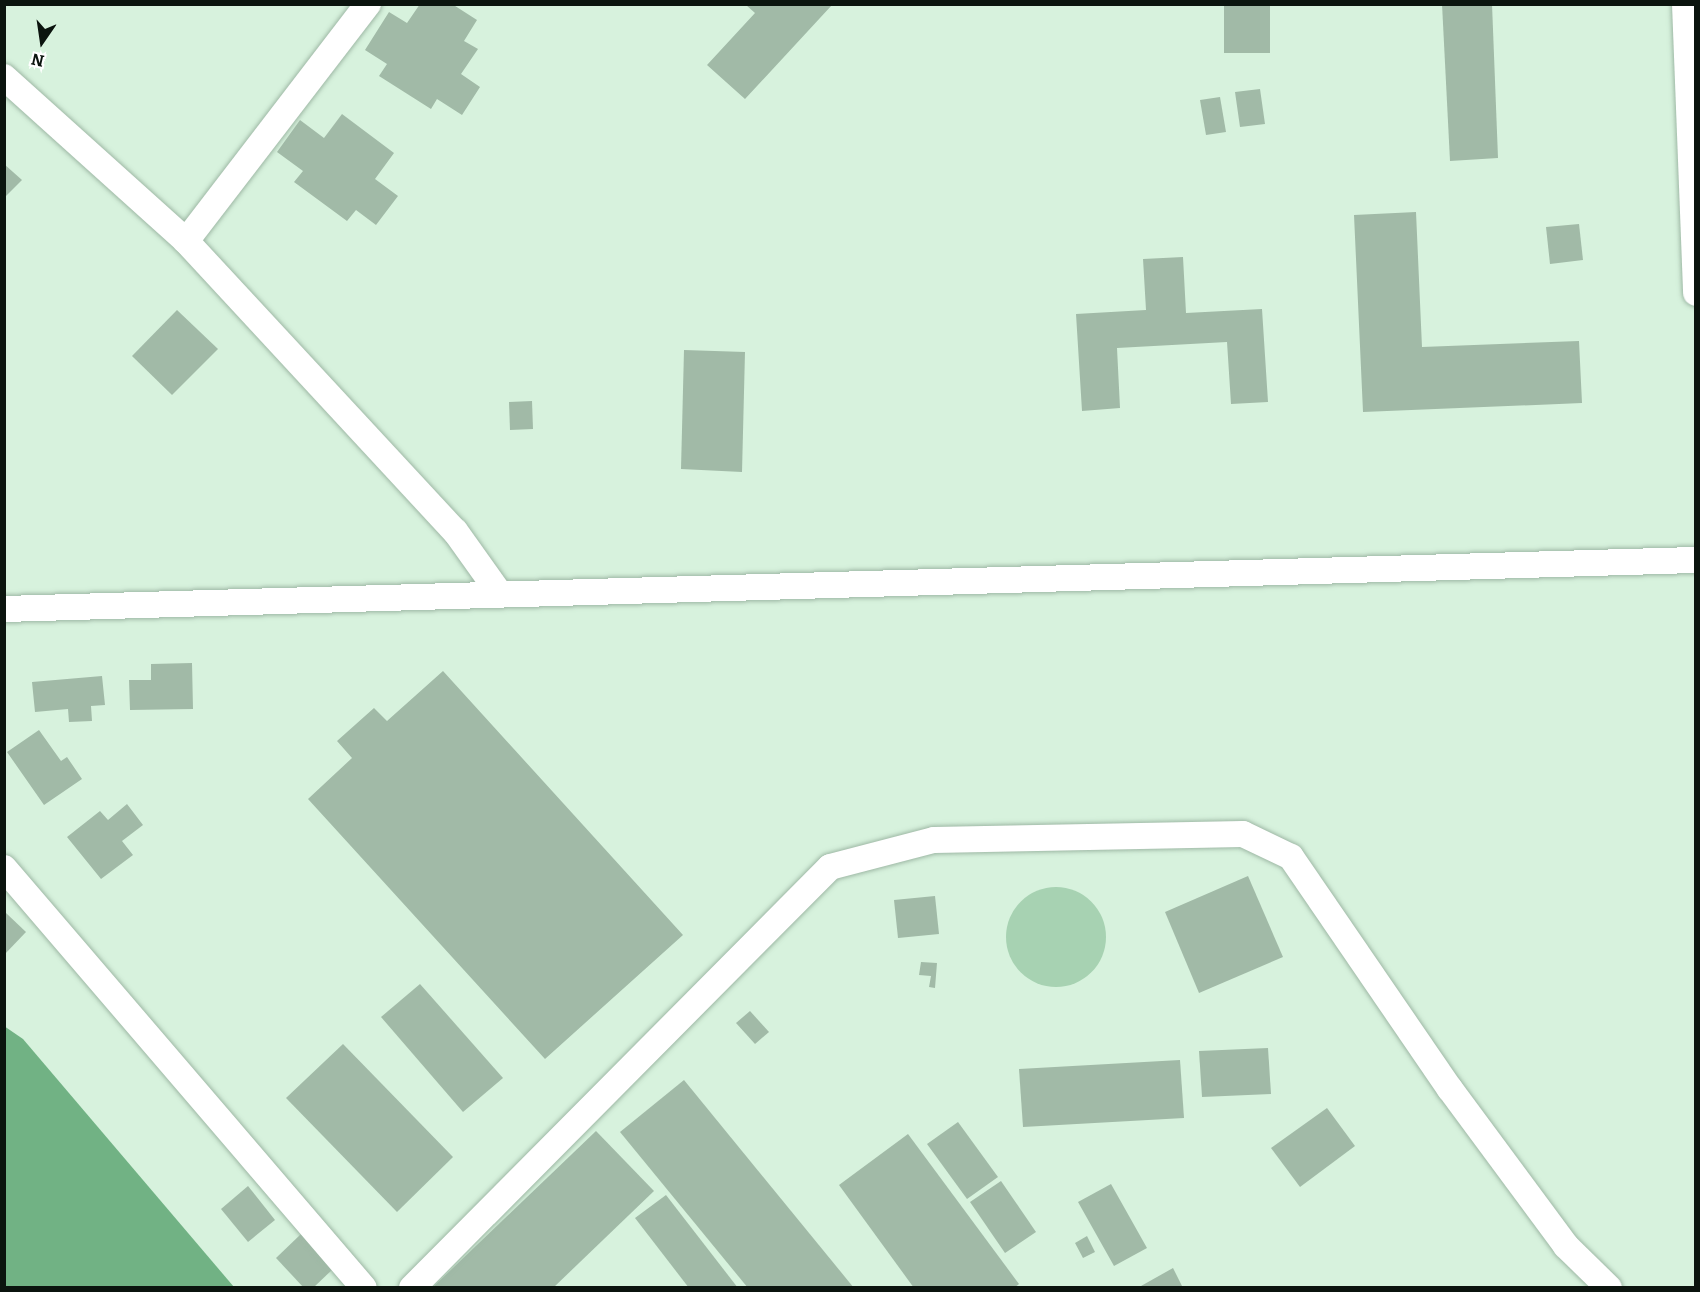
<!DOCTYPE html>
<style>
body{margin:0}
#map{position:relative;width:1700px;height:1292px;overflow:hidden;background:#d7f2dd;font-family:Bitter,serif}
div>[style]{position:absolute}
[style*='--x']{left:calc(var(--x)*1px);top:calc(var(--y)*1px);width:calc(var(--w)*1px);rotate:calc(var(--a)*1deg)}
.green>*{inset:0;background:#a7d2b2}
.round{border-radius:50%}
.water>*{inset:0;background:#71b284}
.building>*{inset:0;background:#a1baa7}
.roads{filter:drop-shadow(0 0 2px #9eb8a5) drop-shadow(0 0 2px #9eb8a5)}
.minor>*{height:26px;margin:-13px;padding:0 13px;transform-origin:13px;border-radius:13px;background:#fff}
span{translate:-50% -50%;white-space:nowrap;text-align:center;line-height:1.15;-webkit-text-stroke:6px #fff;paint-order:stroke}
.frame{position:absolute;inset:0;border:6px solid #0b140e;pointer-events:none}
.north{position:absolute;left:12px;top:12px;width:60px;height:60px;-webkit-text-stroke:4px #fff;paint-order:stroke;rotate:193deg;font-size:16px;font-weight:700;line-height:24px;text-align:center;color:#0b140e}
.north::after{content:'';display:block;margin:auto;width:21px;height:27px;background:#0b140e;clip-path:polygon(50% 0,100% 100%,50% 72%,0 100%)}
</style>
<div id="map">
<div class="green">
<div class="round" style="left:1006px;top:887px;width:100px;height:100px"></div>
</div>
<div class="water">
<div style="clip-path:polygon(4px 1026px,23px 1039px,234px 1287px,5px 1287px)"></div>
</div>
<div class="building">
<div style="clip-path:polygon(420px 4px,452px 4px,477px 20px,464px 41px,478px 49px,461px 74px,480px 87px,462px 115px,437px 99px,431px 109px,379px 76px,387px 64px,365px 50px,389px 12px,407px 23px)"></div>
<div style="clip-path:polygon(1224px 4px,1270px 4px,1270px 53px,1224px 53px)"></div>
<div style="clip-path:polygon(1442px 4px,1492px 4px,1498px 158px,1450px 161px)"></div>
<div style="clip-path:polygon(746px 5px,832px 5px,745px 99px,707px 65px,755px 13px)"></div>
<div style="clip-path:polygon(1260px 89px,1265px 124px,1240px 127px,1235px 92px)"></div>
<div style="clip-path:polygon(1220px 97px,1226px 132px,1206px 135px,1200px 100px)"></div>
<div style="clip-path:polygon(342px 114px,394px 153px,375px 179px,398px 196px,376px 225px,356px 210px,347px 221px,294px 182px,303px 171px,277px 152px,300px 120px,324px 138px)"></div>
<div style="clip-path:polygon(4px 164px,22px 180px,4px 198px)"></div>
<div style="clip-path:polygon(1416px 212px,1422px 347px,1579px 341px,1582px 403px,1363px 412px,1354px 215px)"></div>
<div style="clip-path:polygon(1579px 224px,1583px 260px,1550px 264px,1546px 227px)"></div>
<div style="clip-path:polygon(1183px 257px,1186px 313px,1262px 309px,1268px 402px,1231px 404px,1227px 342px,1117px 348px,1120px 408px,1082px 411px,1076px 314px,1146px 310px,1143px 259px)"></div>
<div style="clip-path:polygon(177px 310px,218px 349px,172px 395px,132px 356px)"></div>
<div style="clip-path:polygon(684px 350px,745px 352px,742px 472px,681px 469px)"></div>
<div style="clip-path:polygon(532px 401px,533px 429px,510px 430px,509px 402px)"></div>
<div style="clip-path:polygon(192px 663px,193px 709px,130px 710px,129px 680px,151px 680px,151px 664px)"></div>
<div style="clip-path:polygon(443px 671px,683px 935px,545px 1059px,308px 799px,352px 758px,337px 741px,374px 708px,387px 721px)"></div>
<div style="clip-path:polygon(102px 676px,105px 705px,91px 706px,92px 721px,69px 722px,68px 709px,35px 712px,32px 682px)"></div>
<div style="clip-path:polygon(39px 730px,61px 761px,67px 757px,82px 779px,44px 805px,7px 752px)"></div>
<div style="clip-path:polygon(127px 804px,143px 825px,122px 841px,133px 855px,101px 879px,67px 837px,100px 811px,108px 820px)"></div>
<div style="clip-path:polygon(1248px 876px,1283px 957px,1199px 993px,1165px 912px)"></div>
<div style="clip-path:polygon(935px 896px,939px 934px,898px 938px,894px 900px)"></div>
<div style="clip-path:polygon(6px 913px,26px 932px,4px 955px,4px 914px)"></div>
<div style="clip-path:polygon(921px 962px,937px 963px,935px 988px,929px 987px,931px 976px,919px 975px)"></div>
<div style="clip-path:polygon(420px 984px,503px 1078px,463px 1112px,381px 1017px)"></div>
<div style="clip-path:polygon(750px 1011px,769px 1032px,755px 1044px,736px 1023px)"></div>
<div style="clip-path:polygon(343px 1044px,453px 1157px,397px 1212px,286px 1098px)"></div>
<div style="clip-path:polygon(1268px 1048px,1271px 1094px,1202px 1097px,1199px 1051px)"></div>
<div style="clip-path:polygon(1180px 1060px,1184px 1118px,1023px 1127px,1019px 1069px)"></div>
<div style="clip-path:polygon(684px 1080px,854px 1288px,748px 1288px,620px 1132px)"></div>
<div style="clip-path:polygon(1327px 1108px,1355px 1146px,1300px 1187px,1271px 1148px)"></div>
<div style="clip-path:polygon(958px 1122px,998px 1177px,967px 1199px,927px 1144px)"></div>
<div style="clip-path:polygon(596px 1131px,654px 1191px,553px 1288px,432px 1288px)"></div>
<div style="clip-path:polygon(908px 1134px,1019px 1284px,1014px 1288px,914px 1288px,839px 1185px)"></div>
<div style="clip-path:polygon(1001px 1181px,1036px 1232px,1005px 1253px,970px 1202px)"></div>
<div style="clip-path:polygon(1111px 1184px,1147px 1248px,1114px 1266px,1078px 1202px)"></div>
<div style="clip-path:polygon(248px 1186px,275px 1220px,248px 1242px,221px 1209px)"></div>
<div style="clip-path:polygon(666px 1195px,738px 1288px,689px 1288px,635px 1218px)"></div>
<div style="clip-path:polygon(301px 1234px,334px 1268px,313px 1288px,304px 1288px,276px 1258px)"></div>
<div style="clip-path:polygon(1087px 1236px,1095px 1252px,1083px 1258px,1075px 1243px)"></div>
<div style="clip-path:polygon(1173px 1268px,1183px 1288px,1142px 1288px,1141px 1286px)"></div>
</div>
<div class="roads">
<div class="minor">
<div style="--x:1685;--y:4;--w:289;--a:87.8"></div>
<div style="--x:4;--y:77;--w:245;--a:42"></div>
<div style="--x:186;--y:241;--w:396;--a:47.2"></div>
<div style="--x:455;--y:531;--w:77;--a:54.5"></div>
<div style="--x:186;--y:241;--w:299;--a:-52.5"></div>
<div style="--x:4;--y:609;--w:1693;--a:-1.66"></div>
<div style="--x:4;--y:868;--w:553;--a:49.4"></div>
<div style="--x:412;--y:1288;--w:593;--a:-45.2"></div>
<div style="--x:830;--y:867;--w:107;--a:-14.6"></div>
<div style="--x:934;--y:840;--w:309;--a:-1.1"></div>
<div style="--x:1243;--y:834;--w:53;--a:25.6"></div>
<div style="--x:1291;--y:857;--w:281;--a:55.6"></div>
<div style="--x:1450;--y:1089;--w:195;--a:53.5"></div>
<div style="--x:1566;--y:1246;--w:60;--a:44.3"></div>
</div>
</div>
<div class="frame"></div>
<div class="north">N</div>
</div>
